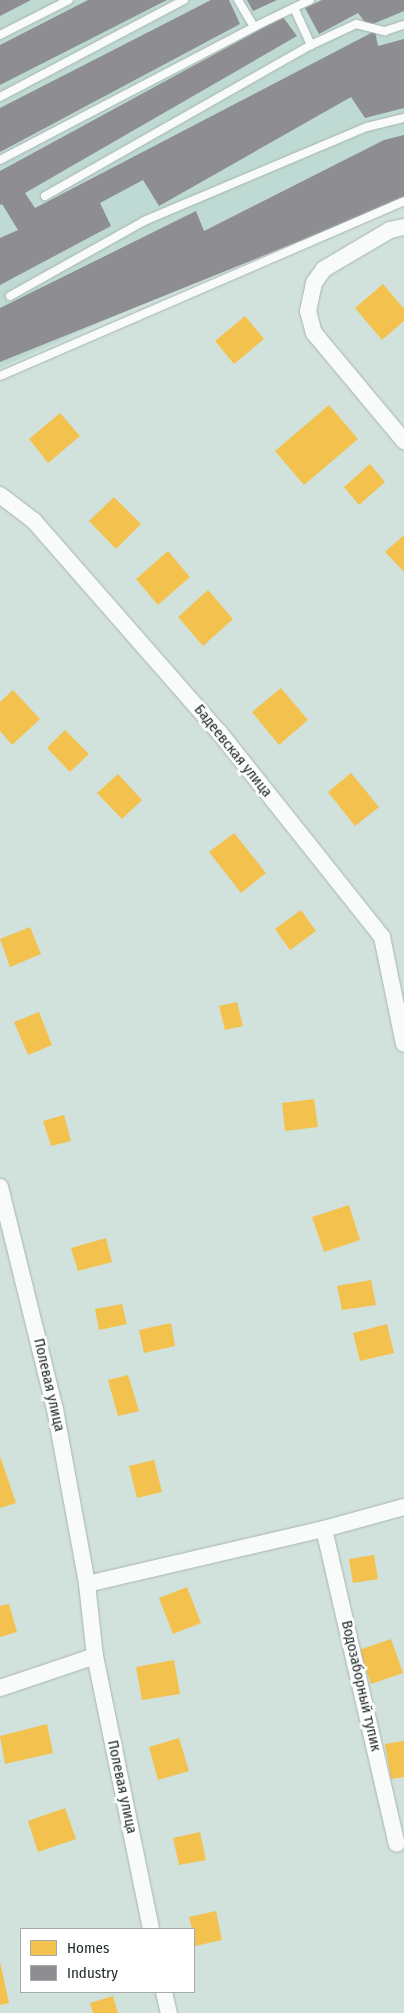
<!DOCTYPE html>
<meta charset="utf-8">
<style>
body{margin:0}
#map{position:relative;width:404px;height:2013px;overflow:hidden;background:#d1e2dc;font-family:"Fira Sans Condensed",sans-serif}
div>[style]{position:absolute}
[style*='--x']{left:calc(var(--x)*1px);top:calc(var(--y)*1px);width:calc(var(--w)*1px);rotate:calc(var(--a)*1deg)}
.built>*{inset:0;background:#bedad2}
.homes>*{inset:0;background:#f2c14e}
.industry>*{inset:0;background:#8d8d92}
.roads{filter:drop-shadow(0 0 1px #a8b4b0) drop-shadow(0 0 1px #a8b4b0)}
.service>*{height:8px;margin:-4px;padding:0 4px;transform-origin:4px;border-radius:4px;background:#f8fbfa}
.minor>*{height:16px;margin:-8px;padding:0 8px;transform-origin:8px;border-radius:8px;background:#f8fbfa}
span{translate:-50% -50%;white-space:nowrap;text-align:center;line-height:1.15;-webkit-text-stroke:5px #fff;paint-order:stroke}
.street-label{font-size:15px;color:#212c29}
.legend{position:absolute;left:20px;top:1928px;width:175px;height:65px;box-sizing:border-box;background:#fff;border:1px solid #a6aba9;margin:0;padding:6px 9px;list-style:none;font-size:15px;color:#212c29}
.legend li{display:flex;align-items:center;gap:10px;height:25px}
.legend b{width:25px;border:1px solid #a6aba9}
</style>
<div id="map">
<div class="built">
<div style="clip-path:polygon(0 0,404px 0,404px 190px,382px 196px,0 368px)"></div>
</div>
<div class="homes">
<div style="clip-path:polygon(383px 284px,404px 309px,404px 321px,382px 340px,355px 308px)"></div>
<div style="clip-path:polygon(245px 316px,264px 339px,234px 364px,215px 341px)"></div>
<div style="clip-path:polygon(329px 405px,358px 439px,304px 485px,275px 451px)"></div>
<div style="clip-path:polygon(60px 413px,80px 436px,48px 463px,29px 439px)"></div>
<div style="clip-path:polygon(370px 464px,385px 482px,359px 505px,344px 487px)"></div>
<div style="clip-path:polygon(114px 497px,141px 524px,116px 549px,89px 521px)"></div>
<div style="clip-path:polygon(404px 535px,404px 572px,385px 552px)"></div>
<div style="clip-path:polygon(168px 551px,190px 577px,158px 605px,136px 579px)"></div>
<div style="clip-path:polygon(208px 590px,233px 619px,203px 646px,178px 617px)"></div>
<div style="clip-path:polygon(281px 688px,308px 720px,279px 745px,252px 712px)"></div>
<div style="clip-path:polygon(13px 690px,40px 719px,12px 745px,0 731px,0 702px)"></div>
<div style="clip-path:polygon(65px 730px,89px 754px,70px 772px,47px 748px)"></div>
<div style="clip-path:polygon(351px 773px,379px 807px,355px 826px,328px 792px)"></div>
<div style="clip-path:polygon(118px 774px,142px 800px,122px 819px,97px 793px)"></div>
<div style="clip-path:polygon(234px 833px,266px 873px,241px 893px,209px 852px)"></div>
<div style="clip-path:polygon(301px 910px,316px 931px,290px 950px,275px 929px)"></div>
<div style="clip-path:polygon(30px 927px,41px 954px,10px 967px,0 939px)"></div>
<div style="clip-path:polygon(237px 1002px,243px 1026px,225px 1030px,219px 1006px)"></div>
<div style="clip-path:polygon(39px 1012px,52px 1045px,28px 1055px,14px 1022px)"></div>
<div style="clip-path:polygon(314px 1099px,318px 1127px,285px 1131px,282px 1103px)"></div>
<div style="clip-path:polygon(64px 1115px,71px 1141px,51px 1146px,43px 1121px)"></div>
<div style="clip-path:polygon(349px 1205px,360px 1240px,324px 1252px,312px 1217px)"></div>
<div style="clip-path:polygon(106px 1238px,112px 1262px,78px 1271px,71px 1248px)"></div>
<div style="clip-path:polygon(371px 1280px,376px 1305px,342px 1310px,337px 1286px)"></div>
<div style="clip-path:polygon(122px 1304px,127px 1324px,99px 1330px,95px 1309px)"></div>
<div style="clip-path:polygon(171px 1323px,175px 1346px,144px 1353px,139px 1330px)"></div>
<div style="clip-path:polygon(387px 1324px,394px 1353px,360px 1361px,353px 1333px)"></div>
<div style="clip-path:polygon(128px 1375px,139px 1411px,118px 1416px,108px 1380px)"></div>
<div style="clip-path:polygon(0 1456px,16px 1503px,0 1508px)"></div>
<div style="clip-path:polygon(154px 1460px,162px 1492px,137px 1498px,129px 1466px)"></div>
<div style="clip-path:polygon(374px 1555px,378px 1579px,353px 1583px,349px 1559px)"></div>
<div style="clip-path:polygon(187px 1587px,201px 1623px,173px 1634px,159px 1598px)"></div>
<div style="clip-path:polygon(9px 1604px,17px 1632px,0 1637px,0 1606px)"></div>
<div style="clip-path:polygon(391px 1639px,403px 1673px,371px 1684px,359px 1650px)"></div>
<div style="clip-path:polygon(174px 1660px,180px 1694px,142px 1700px,136px 1667px)"></div>
<div style="clip-path:polygon(47px 1724px,53px 1753px,5px 1764px,0 1736px)"></div>
<div style="clip-path:polygon(179px 1738px,189px 1771px,158px 1780px,149px 1747px)"></div>
<div style="clip-path:polygon(404px 1741px,404px 1777px,391px 1779px,385px 1744px)"></div>
<div style="clip-path:polygon(65px 1808px,76px 1839px,38px 1852px,28px 1821px)"></div>
<div style="clip-path:polygon(200px 1832px,206px 1860px,179px 1865px,173px 1838px)"></div>
<div style="clip-path:polygon(216px 1911px,222px 1940px,195px 1946px,194px 1929px,192px 1929px,189px 1917px)"></div>
<div style="clip-path:polygon(0 1962px,9px 2003px,0 2005px)"></div>
<div style="clip-path:polygon(113px 1996px,118px 2013px,93px 2013px,90px 2003px)"></div>
</div>
<div class="industry">
<div style="clip-path:polygon(0 0,31px 0,0 16px)"></div>
<div style="clip-path:polygon(88px 0,167px 0,0 85px,0 45px)"></div>
<div style="clip-path:polygon(211px 0,229px 0,240px 24px,0 152px,0 108px)"></div>
<div style="clip-path:polygon(247px 0,277px 0,253px 11px)"></div>
<div style="clip-path:polygon(322px 0,404px 0,404px 11px,368px 26px,358px 13px,319px 34px,305px 8px)"></div>
<div style="clip-path:polygon(283px 17px,297px 36px,25px 193px,35px 208px,375px 31px,378px 46px,404px 39px,404px 108px,365px 118px,351px 97px,159px 206px,143px 180px,100px 203px,111px 226px,0 285px,0 238px,18px 230px,2px 204px,0 205px,0 171px)"></div>
<div style="clip-path:polygon(404px 135px,404px 203px,369px 213px,0 362px,0 308px,196px 211px,204px 231px,384px 140px)"></div>
</div>
<div class="roads">
<div class="service">
<div style="--x:238;--y:0;--w:31;--a:59"></div>
<div style="--x:254;--y:27;--w:62;--a:-25.7"></div>
<div style="--x:294;--y:8;--w:41;--a:65.3"></div>
<div style="--x:311;--y:45;--w:50;--a:-25"></div>
<div style="--x:356;--y:24;--w:30;--a:14"></div>
<div style="--x:385;--y:31;--w:20;--a:-18"></div>
<div style="--x:0;--y:35;--w:77;--a:-26.9"></div>
<div style="--x:0;--y:97;--w:208;--a:-27.8"></div>
<div style="--x:0;--y:160;--w:287;--a:-27.6"></div>
<div style="--x:45;--y:196;--w:306;--a:-29.6"></div>
<div style="--x:10;--y:296;--w:154;--a:-29.2"></div>
<div style="--x:144;--y:221;--w:242;--a:-22.9"></div>
<div style="--x:367;--y:127;--w:38;--a:-14"></div>
<div style="--x:0;--y:376;--w:440;--a:-23.4"></div>
</div>
<div class="minor">
<div style="--x:404;--y:227;--w:14;--a:168"></div>
<div style="--x:390;--y:230;--w:77;--a:149.4"></div>
<div style="--x:324;--y:269;--w:17;--a:126"></div>
<div style="--x:314;--y:283;--w:29;--a:102"></div>
<div style="--x:308;--y:311;--w:23;--a:75"></div>
<div style="--x:314;--y:333;--w:141;--a:50.2"></div>
<div style="--x:0;--y:495;--w:43;--a:37.4"></div>
<div style="--x:34;--y:521;--w:281;--a:48.8"></div>
<div style="--x:219;--y:732;--w:262;--a:51.5"></div>
<div style="--x:382;--y:937;--w:109;--a:78.4"></div>
<div style="--x:0;--y:1187;--w:229;--a:76.1"></div>
<div style="--x:55;--y:1409;--w:178;--a:79.6"></div>
<div style="--x:87;--y:1584;--w:72;--a:83.7"></div>
<div style="--x:95;--y:1656;--w:279;--a:78.4"></div>
<div style="--x:324;--y:1529;--w:323;--a:77"></div>
<div style="--x:87;--y:1584;--w:243;--a:-13.1"></div>
<div style="--x:324;--y:1529;--w:83;--a:-15.4"></div>
<div style="--x:0;--y:1688;--w:100;--a:-18.6"></div>
<div style="--x:164;--y:1992;--w:22;--a:77"></div>
</div>
</div>
<div class="street-label">
<span style="left:233px;top:751px;rotate:51deg">Бадеевская улица</span>
<span style="left:49px;top:1385px;rotate:77deg">Полевая улица</span>
<span style="left:361px;top:1686px;rotate:77deg">Водозаборный тупик</span>
<span style="left:122px;top:1787px;rotate:78deg">Полевая улица</span>
</div>
<ul class="legend">
<li><b style="height:14px;background:#f2c14e"></b>Homes</li>
<li><b style="height:14px;background:#8d8d92"></b>Industry</li>
</ul>
</div>
